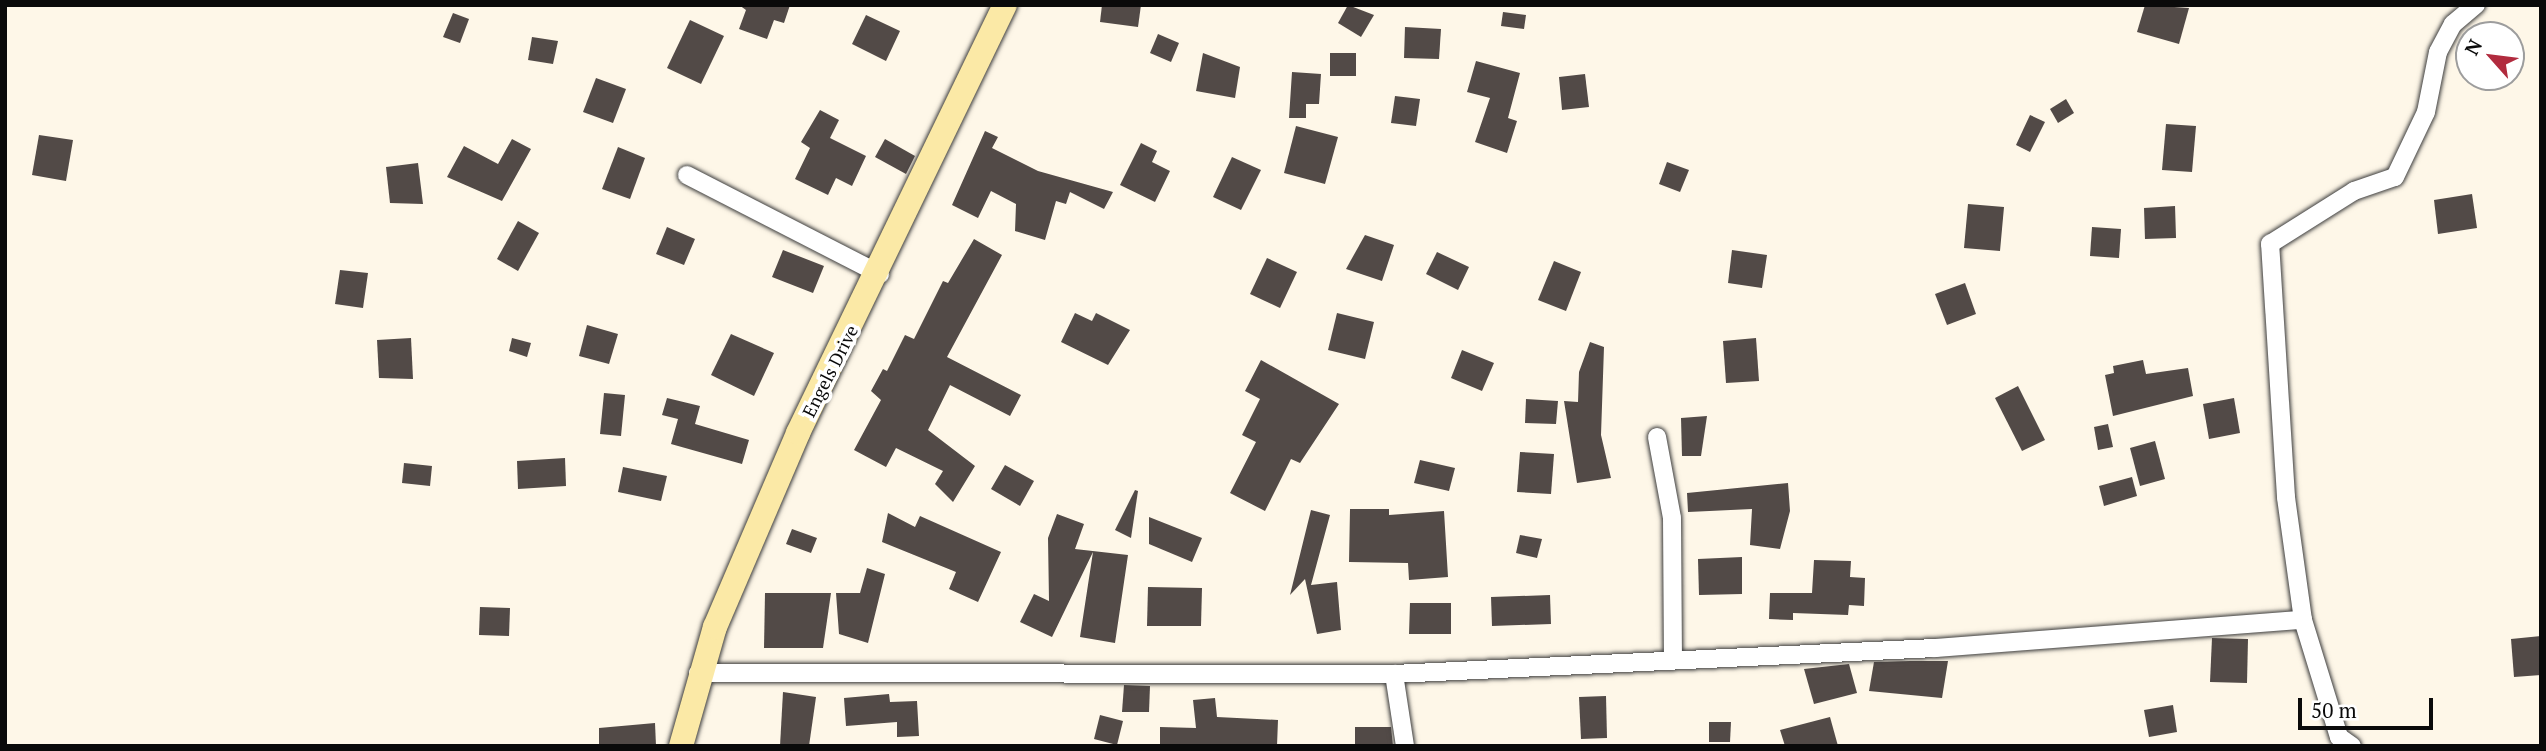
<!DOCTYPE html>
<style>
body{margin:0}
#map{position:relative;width:2546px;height:751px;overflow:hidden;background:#fef7e8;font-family:"PT Serif",serif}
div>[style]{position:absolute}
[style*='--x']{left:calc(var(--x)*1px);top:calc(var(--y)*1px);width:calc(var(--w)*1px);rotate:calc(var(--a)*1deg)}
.building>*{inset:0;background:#524a47}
.roads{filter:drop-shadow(0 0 2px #3d3d3d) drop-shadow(0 0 2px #3d3d3d)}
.street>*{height:18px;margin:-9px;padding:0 9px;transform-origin:9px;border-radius:9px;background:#fff}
.secondary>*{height:24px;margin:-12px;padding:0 12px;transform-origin:12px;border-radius:12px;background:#fbe9a6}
span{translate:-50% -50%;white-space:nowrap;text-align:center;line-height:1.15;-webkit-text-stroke:7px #fff;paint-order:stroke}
.street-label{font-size:18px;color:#0a0a0a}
.frame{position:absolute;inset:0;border:7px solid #0a0a0a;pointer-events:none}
.north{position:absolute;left:2455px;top:21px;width:70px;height:70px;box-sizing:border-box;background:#fff;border:2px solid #9d9d9d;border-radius:50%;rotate:298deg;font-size:19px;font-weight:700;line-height:28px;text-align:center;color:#0a0a0a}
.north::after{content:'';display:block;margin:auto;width:24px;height:32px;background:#b12b3e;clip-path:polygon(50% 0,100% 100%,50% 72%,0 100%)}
.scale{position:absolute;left:2298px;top:698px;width:135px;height:32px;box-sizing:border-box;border:4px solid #0a0a0a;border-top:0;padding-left:9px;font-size:21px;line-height:24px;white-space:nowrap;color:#0a0a0a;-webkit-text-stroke:5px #fff;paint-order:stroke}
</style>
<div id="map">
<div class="building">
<div style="clip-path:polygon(739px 5px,790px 5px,784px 23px,774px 20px,767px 39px,739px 29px,746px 10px)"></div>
<div style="clip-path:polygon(1102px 5px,1141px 5px,1138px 27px,1100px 22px)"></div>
<div style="clip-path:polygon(1348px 5px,1374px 15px,1361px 37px,1338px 23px)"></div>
<div style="clip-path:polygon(2145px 5px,2189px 8px,2179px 44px,2137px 32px)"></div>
<div style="clip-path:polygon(1503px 12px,1526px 15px,1524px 29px,1501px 26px)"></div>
<div style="clip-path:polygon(453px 13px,469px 19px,460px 43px,443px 37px)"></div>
<div style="clip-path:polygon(866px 15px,900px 31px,886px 61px,852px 44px)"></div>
<div style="clip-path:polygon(690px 20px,724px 36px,701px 84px,667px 68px)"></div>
<div style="clip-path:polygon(1405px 27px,1441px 29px,1439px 59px,1404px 58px)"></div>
<div style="clip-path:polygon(1158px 34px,1179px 43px,1171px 62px,1150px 53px)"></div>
<div style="clip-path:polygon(532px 37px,558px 41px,553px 64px,528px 60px)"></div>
<div style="clip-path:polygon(1203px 53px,1240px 67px,1235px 98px,1196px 91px)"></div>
<div style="clip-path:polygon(1330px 53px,1356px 53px,1356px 76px,1330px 76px)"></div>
<div style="clip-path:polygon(1476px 61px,1520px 73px,1508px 118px,1517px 121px,1507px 153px,1475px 142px,1490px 98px,1467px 92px)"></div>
<div style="clip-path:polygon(1292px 72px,1321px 74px,1319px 104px,1306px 104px,1306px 118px,1289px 118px)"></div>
<div style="clip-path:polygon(1585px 74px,1589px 107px,1562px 110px,1559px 77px)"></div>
<div style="clip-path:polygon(596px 78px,626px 89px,613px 123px,583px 112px)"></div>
<div style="clip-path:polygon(1395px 96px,1420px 99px,1416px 126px,1391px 123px)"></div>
<div style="clip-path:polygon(2066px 99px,2074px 113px,2058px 123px,2050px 109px)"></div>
<div style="clip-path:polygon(820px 110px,839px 120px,830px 138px,866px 156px,852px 186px,836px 178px,828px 195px,795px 179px,810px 148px,801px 142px)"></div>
<div style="clip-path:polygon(2030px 115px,2045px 122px,2030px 152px,2016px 145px)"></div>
<div style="clip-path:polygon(2166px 124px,2196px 126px,2192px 172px,2162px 170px)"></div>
<div style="clip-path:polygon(1296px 126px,1338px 137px,1325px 184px,1284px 173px)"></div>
<div style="clip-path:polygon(985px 131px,998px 137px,992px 148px,1038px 171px,1113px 192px,1104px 209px,1070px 192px,1066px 204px,1056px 201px,1045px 240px,1015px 231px,1016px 204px,991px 191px,978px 218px,952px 205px)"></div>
<div style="clip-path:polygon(39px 135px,73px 140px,66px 181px,32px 175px)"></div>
<div style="clip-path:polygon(512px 139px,531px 149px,502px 201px,447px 177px,464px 146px,498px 164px)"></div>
<div style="clip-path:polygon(885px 139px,915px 156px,906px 174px,875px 157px)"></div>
<div style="clip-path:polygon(1141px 143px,1157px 151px,1152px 162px,1170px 171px,1155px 202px,1120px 185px)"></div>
<div style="clip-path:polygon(618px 147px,645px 158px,630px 199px,602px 189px)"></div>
<div style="clip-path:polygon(1232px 157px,1261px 170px,1241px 210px,1213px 197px)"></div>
<div style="clip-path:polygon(1667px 162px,1689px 170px,1680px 192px,1659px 184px)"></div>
<div style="clip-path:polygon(418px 163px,423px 204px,390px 203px,386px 167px)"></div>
<div style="clip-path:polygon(2472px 194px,2477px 228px,2438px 234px,2434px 200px)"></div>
<div style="clip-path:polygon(1968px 204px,2004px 207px,2000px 251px,1964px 248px)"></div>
<div style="clip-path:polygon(2175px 206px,2176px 238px,2145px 239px,2144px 208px)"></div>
<div style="clip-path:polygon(518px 221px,539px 233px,518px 271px,497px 259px)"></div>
<div style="clip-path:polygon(667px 227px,695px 239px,684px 265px,656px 254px)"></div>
<div style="clip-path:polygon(2092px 227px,2121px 229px,2119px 258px,2090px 256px)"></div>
<div style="clip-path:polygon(1365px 235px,1394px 245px,1382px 281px,1346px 269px)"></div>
<div style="clip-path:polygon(974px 239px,1002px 255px,947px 357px,1021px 395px,1010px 416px,950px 385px,928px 430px,975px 466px,953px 502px,935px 484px,943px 471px,896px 448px,886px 467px,854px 450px,881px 400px,871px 391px,883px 369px,887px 371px,905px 335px,914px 339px,943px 281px,948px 283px)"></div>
<div style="clip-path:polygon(783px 250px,824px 266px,813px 293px,772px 277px)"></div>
<div style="clip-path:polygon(1732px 250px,1767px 255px,1762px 288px,1728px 283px)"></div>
<div style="clip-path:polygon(1437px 252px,1469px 267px,1458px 290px,1426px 274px)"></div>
<div style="clip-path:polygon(1267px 258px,1297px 272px,1280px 308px,1250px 294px)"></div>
<div style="clip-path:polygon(1554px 261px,1581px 272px,1566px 311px,1538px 300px)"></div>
<div style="clip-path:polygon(340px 270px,368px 273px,363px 308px,335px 304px)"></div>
<div style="clip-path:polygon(1965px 283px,1976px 314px,1947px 325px,1935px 294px)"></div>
<div style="clip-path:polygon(1075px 313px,1092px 321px,1096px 313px,1130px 330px,1108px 365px,1061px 342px)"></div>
<div style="clip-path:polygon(1337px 313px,1374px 322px,1365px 359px,1328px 350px)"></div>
<div style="clip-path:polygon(587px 325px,618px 334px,609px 364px,579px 356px)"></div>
<div style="clip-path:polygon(731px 334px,774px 353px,754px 396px,711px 375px)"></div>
<div style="clip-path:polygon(411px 338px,413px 379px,379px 378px,377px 340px)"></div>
<div style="clip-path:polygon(512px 338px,531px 343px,527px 357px,509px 351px)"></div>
<div style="clip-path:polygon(1756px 338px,1759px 381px,1726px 383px,1723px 341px)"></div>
<div style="clip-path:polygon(1590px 342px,1604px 347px,1601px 435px,1611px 478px,1577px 483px,1564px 401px,1578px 402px,1579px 372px)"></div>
<div style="clip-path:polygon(1462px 350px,1494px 363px,1482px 391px,1451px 378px)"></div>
<div style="clip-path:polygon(1261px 360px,1339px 404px,1300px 463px,1291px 459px,1265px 511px,1230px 493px,1256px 442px,1242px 435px,1260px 399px,1245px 391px)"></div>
<div style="clip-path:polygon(2143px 360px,2146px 374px,2188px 368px,2193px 396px,2113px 416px,2105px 375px,2114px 373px,2113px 366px)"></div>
<div style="clip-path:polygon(2018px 386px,2045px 440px,2022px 451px,1995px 398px)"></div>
<div style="clip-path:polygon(604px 393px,625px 395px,621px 436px,600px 434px)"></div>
<div style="clip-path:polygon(667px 398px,700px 406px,695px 424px,749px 440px,742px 464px,671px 444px,678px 419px,662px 415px)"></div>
<div style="clip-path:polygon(2234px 398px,2240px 433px,2209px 439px,2203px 404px)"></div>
<div style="clip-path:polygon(1526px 399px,1558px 401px,1556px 424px,1525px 423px)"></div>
<div style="clip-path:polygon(1707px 416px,1701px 456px,1682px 456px,1681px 418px)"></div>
<div style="clip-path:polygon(2108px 424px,2113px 447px,2098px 450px,2094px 427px)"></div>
<div style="clip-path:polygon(2155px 441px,2165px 479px,2140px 486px,2130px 448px)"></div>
<div style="clip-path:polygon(1520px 452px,1554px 454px,1551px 494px,1517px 492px)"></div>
<div style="clip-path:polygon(565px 458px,566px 486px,518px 489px,517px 461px)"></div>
<div style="clip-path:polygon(1420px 460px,1455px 468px,1449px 491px,1414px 483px)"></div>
<div style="clip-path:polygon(404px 463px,432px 466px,430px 486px,402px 483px)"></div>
<div style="clip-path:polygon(1005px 465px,1034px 481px,1020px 506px,991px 489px)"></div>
<div style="clip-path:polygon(623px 467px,667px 476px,661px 501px,618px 492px)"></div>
<div style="clip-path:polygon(2132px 477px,2137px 496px,2104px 506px,2099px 486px)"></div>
<div style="clip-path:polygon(1788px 483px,1790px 511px,1780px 549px,1750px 545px,1752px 509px,1688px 512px,1687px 493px)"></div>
<div style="clip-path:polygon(1135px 490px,1138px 491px,1131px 538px,1115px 530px)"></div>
<div style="clip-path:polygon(1350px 509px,1389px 509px,1389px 515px,1444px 511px,1448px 577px,1409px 580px,1408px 563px,1349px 562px)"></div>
<div style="clip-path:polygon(1311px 510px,1330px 515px,1311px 585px,1337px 582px,1341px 630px,1317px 634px,1305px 579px,1290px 595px)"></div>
<div style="clip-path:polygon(888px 513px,915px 527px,920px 516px,1001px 552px,978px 602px,949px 589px,956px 572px,882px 542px)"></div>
<div style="clip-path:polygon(1057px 514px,1084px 524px,1075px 549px,1128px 555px,1115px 643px,1080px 637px,1093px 552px,1052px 637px,1020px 622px,1034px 594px,1049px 601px,1048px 538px)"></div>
<div style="clip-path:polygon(1149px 517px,1202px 538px,1192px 562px,1149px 544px)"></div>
<div style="clip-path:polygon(792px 529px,817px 538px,811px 553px,786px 544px)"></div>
<div style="clip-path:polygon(1520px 535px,1542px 539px,1537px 558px,1516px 553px)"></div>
<div style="clip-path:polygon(1742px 557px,1742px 594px,1699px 595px,1698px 559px)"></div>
<div style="clip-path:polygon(1814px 560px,1851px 561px,1850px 577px,1865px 578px,1864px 606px,1849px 605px,1848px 615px,1793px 613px,1793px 620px,1769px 619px,1770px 593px,1812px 593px)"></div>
<div style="clip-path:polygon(867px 568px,885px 574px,868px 643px,839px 634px,836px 593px,860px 593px)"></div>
<div style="clip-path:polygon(1148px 587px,1202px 588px,1201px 626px,1147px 626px)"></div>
<div style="clip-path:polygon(765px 593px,831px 593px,823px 648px,764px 648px)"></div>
<div style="clip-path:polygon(1550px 595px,1551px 624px,1492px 626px,1491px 597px)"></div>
<div style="clip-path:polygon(1410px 603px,1451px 603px,1451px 634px,1409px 634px)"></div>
<div style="clip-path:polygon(480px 607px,510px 608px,509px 636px,479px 635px)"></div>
<div style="clip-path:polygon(2541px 636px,2541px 675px,2514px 677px,2511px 639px)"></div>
<div style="clip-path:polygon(2212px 638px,2248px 639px,2247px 683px,2210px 682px)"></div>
<div style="clip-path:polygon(1910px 661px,1948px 661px,1942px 698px,1869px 691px,1874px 662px)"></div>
<div style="clip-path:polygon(1849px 664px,1857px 693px,1814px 704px,1804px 669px)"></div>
<div style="clip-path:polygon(1124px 685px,1150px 686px,1149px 712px,1122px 712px)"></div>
<div style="clip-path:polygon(783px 692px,816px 697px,809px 746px,780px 746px)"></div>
<div style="clip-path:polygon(889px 694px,890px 702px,917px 701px,919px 736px,897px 737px,897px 722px,846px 726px,844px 698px)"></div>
<div style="clip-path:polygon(1606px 696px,1607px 738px,1581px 739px,1579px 697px)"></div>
<div style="clip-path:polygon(1215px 698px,1217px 717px,1278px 720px,1277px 746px,1160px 746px,1160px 727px,1196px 728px,1193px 700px)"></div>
<div style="clip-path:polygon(2173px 705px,2177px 732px,2149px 737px,2144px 710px)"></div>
<div style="clip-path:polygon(1100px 715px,1123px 721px,1117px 745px,1094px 739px)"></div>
<div style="clip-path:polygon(1830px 717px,1838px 746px,1785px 746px,1780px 730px)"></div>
<div style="clip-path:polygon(1709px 722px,1731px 722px,1730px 742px,1709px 742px)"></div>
<div style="clip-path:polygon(655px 723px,656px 746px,599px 746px,599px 728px)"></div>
<div style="clip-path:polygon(1355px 727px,1391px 727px,1393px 746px,1355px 746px)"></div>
</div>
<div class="roads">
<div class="street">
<div style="--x:687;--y:175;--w:217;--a:27.2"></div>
<div style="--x:1657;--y:437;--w:82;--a:79.5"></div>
<div style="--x:1672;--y:518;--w:142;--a:89.6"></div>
<div style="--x:698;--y:673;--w:696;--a:0.08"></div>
<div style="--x:1394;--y:674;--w:542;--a:-2.75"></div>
<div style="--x:1935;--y:648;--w:369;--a:-4.4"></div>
<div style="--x:1394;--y:674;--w:73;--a:81.3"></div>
<div style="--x:2352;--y:746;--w:16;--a:-145"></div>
<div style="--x:2339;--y:737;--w:122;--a:-107.1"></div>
<div style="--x:2303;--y:620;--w:124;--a:-97.9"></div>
<div style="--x:2286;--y:497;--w:254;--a:-93.6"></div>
<div style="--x:2270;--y:244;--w:99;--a:-32.2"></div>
<div style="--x:2354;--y:191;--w:43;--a:-18.9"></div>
<div style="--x:2395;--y:177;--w:72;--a:-64.5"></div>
<div style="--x:2426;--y:112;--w:61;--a:-78.7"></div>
<div style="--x:2438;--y:52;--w:32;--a:-62"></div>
<div style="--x:2453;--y:24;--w:30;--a:-40"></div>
</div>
<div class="secondary">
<div style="--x:681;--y:746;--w:124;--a:-74.1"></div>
<div style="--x:715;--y:627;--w:211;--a:-66.8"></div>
<div style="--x:798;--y:433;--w:475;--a:-64.2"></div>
</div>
</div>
<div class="street-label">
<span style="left:830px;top:371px;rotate:-63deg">Engels Drive</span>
</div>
<div class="frame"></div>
<div class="north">N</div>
<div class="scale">50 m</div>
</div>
